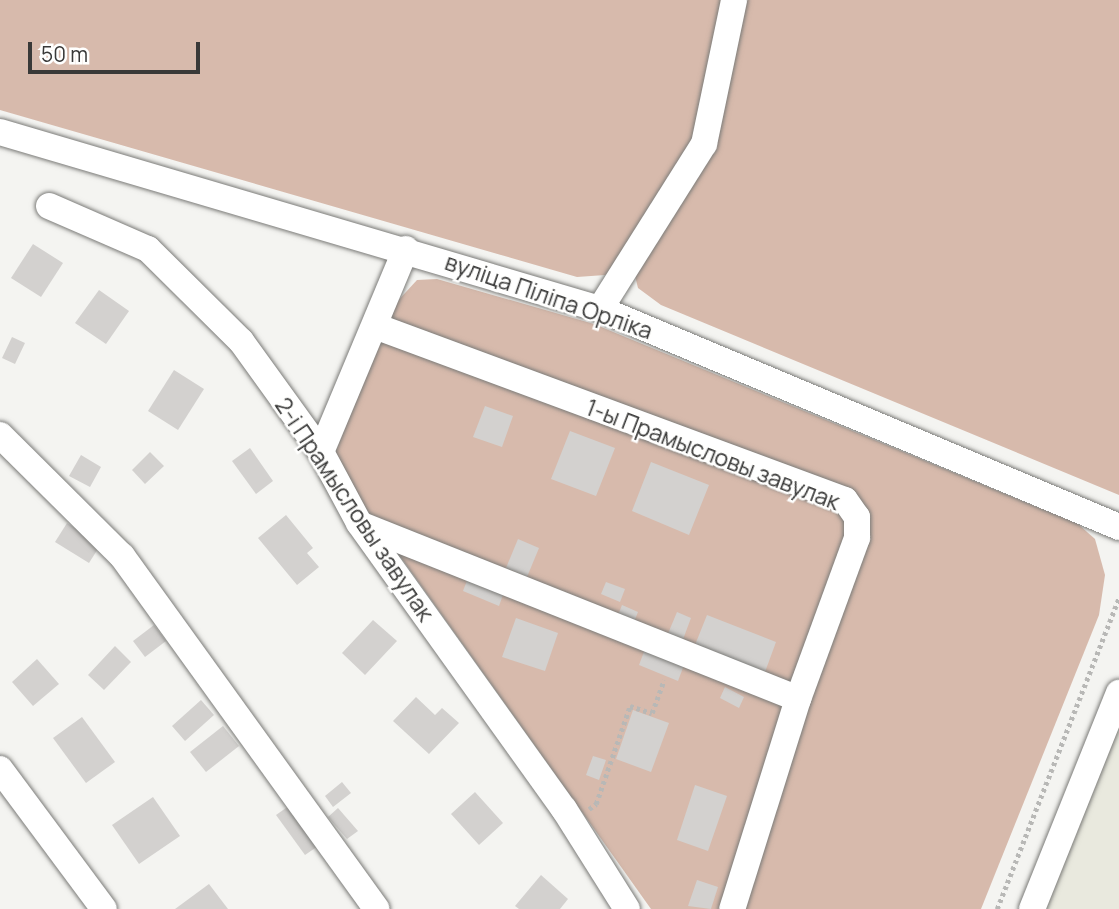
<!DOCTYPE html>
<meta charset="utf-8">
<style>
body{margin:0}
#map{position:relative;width:1119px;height:909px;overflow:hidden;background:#f4f4f1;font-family:Manrope,sans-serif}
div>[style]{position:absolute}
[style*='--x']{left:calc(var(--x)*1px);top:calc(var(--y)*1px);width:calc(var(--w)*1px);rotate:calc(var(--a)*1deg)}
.built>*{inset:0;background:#e9e9de}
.green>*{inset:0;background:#d7baac}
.building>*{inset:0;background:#d3d1cf}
.path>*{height:4.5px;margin-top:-2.25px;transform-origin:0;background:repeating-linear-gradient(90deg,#b8b8b6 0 3.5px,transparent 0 7px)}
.roads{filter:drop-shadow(0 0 2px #7b7b78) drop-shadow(0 0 2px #7b7b78)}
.minor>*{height:26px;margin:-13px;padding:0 13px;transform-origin:13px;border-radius:13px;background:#fff}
span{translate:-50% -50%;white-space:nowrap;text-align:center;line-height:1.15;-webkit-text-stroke:5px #fffffe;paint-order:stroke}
.street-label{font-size:23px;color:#393938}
.scale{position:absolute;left:28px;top:42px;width:172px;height:32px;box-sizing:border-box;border:4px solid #393938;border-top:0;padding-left:9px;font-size:21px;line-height:24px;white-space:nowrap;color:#393938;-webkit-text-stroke:5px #fffffe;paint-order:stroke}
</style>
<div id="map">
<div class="built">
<div style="clip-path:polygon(1119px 693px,1119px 909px,1032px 909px)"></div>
</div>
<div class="green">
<div style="clip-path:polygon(0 0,1119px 0,1119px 495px,661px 305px,638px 288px,631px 260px,605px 275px,577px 277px,0 110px)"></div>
<div style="clip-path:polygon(437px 279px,594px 324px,1078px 524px,1095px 539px,1105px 575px,1099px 615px,981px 909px,651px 909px,338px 469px,335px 453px,394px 305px,417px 280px)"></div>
</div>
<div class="building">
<div style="clip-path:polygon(33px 244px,63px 263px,41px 297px,11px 278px)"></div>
<div style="clip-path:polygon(99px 290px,129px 311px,106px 344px,75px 323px)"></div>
<div style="clip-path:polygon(12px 337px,25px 343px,15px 364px,2px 358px)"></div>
<div style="clip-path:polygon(174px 370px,204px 389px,178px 430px,148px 411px)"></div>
<div style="clip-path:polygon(485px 406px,513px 416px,502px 447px,473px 437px)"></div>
<div style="clip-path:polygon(570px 431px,615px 448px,596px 496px,551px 479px)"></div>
<div style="clip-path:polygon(250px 448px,273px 481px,256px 494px,232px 461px)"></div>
<div style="clip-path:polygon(150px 452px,164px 466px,145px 484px,132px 470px)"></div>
<div style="clip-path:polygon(81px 455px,101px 467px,90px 487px,69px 476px)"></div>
<div style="clip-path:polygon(651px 462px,709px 485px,689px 535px,632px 511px)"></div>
<div style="clip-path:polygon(286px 515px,313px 548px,307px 553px,319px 567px,297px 585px,258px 538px)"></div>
<div style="clip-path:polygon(67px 523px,101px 544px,89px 563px,55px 542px)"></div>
<div style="clip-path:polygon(518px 539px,539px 548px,527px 577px,506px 568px)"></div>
<div style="clip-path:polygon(468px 578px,504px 592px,499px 606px,463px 591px)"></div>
<div style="clip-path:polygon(606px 582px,625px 589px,620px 602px,601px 594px)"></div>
<div style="clip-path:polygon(622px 605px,638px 612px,634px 622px,618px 615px)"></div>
<div style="clip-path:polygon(677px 612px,691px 618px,682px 642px,667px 636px)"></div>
<div style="clip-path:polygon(707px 615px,776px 642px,765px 672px,695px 645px)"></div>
<div style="clip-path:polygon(516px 618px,558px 633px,545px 671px,502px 657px)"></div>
<div style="clip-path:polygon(373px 620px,397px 641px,365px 675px,342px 653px)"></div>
<div style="clip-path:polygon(154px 625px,166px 641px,145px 657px,133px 641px)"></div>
<div style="clip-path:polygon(115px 646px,131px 662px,104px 690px,88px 675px)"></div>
<div style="clip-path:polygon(645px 649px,684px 665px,678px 681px,639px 665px)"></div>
<div style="clip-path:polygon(37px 659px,59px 684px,33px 706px,12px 682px)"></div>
<div style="clip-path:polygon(725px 687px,744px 697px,739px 708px,720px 698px)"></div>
<div style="clip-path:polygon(416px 697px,435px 715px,442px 708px,459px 723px,429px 754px,393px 721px)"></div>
<div style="clip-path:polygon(201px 700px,214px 715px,185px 741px,172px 726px)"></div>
<div style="clip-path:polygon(633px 710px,669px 723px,651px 772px,616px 759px)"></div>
<div style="clip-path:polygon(82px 717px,115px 762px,86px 783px,53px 738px)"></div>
<div style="clip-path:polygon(223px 726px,239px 746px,206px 772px,190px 752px)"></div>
<div style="clip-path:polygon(593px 756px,606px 760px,599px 780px,586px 775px)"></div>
<div style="clip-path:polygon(342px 782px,351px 793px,333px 807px,325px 796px)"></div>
<div style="clip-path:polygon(695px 785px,727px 796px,708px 851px,677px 840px)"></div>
<div style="clip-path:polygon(475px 792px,503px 823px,479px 845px,451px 814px)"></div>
<div style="clip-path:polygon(153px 797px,180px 836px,139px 864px,112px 825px)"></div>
<div style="clip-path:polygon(293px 803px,321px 844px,305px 855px,276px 815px)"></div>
<div style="clip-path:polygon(338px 808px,358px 831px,347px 839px,328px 817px)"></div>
<div style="clip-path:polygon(541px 875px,568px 899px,560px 909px,519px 909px,515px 906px)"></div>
<div style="clip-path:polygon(697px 880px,718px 887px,711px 909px,688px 906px)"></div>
<div style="clip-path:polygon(209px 884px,228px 909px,175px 909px)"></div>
</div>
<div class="path">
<div style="--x:589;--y:809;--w:9;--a:-36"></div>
<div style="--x:596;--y:804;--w:104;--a:-70.9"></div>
<div style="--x:630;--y:706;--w:23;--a:18"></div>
<div style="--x:652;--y:713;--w:35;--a:-70"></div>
<div style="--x:997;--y:909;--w:335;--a:-68.6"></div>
</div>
<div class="roads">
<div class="minor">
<div style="--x:0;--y:132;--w:626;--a:16.44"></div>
<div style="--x:600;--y:309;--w:563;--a:22.78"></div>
<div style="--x:49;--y:206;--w:108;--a:23.5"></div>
<div style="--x:148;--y:249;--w:131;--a:44.7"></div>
<div style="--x:241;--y:341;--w:137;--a:54.2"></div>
<div style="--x:321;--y:452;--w:81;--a:61.8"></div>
<div style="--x:359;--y:523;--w:352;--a:54.4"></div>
<div style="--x:564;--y:809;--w:118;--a:57.8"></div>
<div style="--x:600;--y:309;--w:195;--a:-57.8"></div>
<div style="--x:704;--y:144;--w:147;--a:-78.2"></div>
<div style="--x:375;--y:326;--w:501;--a:20.32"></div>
<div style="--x:845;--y:500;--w:21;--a:55"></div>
<div style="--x:857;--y:517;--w:21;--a:90"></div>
<div style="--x:857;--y:538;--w:171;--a:110.1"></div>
<div style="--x:798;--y:699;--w:220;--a:107.4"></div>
<div style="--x:0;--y:435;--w:172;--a:44.8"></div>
<div style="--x:122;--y:556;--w:435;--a:54.2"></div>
<div style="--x:321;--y:452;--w:220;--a:-67.3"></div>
<div style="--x:364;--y:526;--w:467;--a:21.7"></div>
<div style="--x:0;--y:769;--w:174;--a:53.4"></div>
<div style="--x:1032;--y:909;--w:233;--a:-68.1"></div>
</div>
</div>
<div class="street-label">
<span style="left:549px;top:296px;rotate:19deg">вуліца Піліпа Орліка</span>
<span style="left:713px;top:454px;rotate:21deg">1-ы Прамысловы завулак</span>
<span style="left:355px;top:509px;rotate:56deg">2-і Прамысловы завулак</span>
</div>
<div class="scale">50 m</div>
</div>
